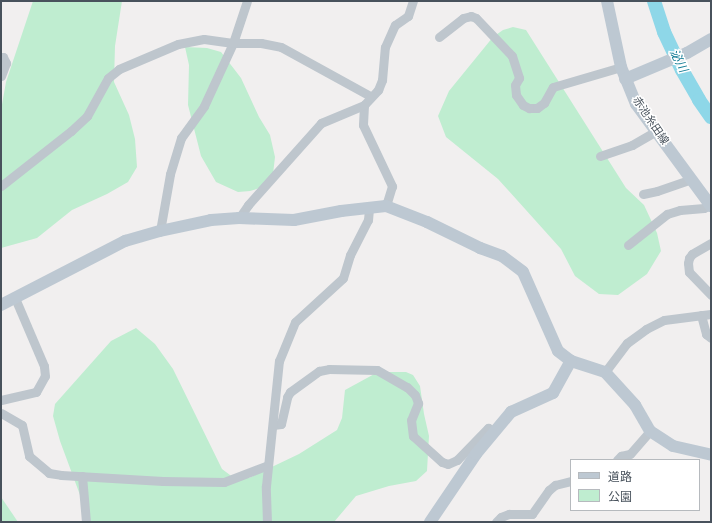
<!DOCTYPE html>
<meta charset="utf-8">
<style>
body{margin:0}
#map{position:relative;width:712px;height:523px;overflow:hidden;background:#f1efef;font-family:"DejaVu Sans","Noto Sans JP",sans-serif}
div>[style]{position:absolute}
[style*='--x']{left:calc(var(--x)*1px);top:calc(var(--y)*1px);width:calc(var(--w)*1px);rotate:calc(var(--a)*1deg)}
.green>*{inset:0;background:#bfedd0}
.river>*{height:14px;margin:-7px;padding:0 7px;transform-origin:7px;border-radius:7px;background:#8ed7e8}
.street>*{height:9px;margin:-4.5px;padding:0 4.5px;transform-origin:4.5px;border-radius:4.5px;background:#bec6cd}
.secondary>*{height:12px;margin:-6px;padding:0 6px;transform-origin:6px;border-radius:6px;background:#bdc8d2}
span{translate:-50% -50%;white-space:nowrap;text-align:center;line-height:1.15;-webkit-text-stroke:3px #fff;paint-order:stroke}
.street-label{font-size:11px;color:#48525c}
.water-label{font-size:12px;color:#127c95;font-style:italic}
.frame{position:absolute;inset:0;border:2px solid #48525c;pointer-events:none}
.legend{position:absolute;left:570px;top:459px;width:130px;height:52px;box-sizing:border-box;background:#fff;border:1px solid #b6babe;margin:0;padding:5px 7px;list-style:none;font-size:12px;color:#48525c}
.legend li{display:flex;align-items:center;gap:8px;height:20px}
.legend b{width:20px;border:1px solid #b6babe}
</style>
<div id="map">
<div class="green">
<div style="clip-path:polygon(33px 1px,122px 1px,115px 46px,114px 82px,129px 115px,135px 139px,137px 167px,128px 182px,107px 194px,72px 210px,37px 238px,1px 248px,1px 110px,6px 82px)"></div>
<div style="clip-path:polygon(513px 27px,526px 30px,626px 188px,644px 205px,657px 233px,661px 251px,647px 274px,618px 295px,599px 294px,575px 276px,561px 249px,498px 179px,446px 137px,438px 116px,449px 91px,493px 37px,503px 30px)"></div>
<div style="clip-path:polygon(185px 47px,207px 48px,221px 52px,241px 78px,259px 117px,270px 135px,275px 157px,273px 174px,263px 187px,250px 191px,238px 192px,216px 182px,201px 156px,188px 105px,189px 65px)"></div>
<div style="clip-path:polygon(136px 328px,155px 344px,173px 369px,222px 469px,234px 478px,249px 478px,299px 454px,337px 430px,342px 418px,345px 390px,378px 372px,406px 372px,413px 375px,420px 386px,424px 414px,429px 436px,427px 471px,416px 481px,389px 486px,356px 496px,334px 522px,90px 522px,60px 441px,53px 416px,55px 404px,111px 341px)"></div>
<div style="clip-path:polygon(1px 497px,18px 522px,1px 522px)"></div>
</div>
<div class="river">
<div style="--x:654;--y:1;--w:33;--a:72"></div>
<div style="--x:664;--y:32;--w:42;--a:64.7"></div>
<div style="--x:682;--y:70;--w:34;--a:60"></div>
<div style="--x:699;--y:100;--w:21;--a:55"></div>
</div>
<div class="street">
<div style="--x:439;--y:37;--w:31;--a:-38"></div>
<div style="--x:463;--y:18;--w:8;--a:-14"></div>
<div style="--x:471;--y:16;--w:5;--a:22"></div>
<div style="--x:476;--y:18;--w:52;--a:46.5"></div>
<div style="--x:512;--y:56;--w:23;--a:72"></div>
<div style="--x:519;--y:78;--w:8;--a:120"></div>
<div style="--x:515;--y:85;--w:10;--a:84"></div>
<div style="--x:516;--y:95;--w:12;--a:55"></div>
<div style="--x:523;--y:105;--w:7;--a:27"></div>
<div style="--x:529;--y:108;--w:8;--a:0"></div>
<div style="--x:537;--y:108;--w:9;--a:-36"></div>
<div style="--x:544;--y:103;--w:18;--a:-61"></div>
<div style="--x:553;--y:87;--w:71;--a:-16.4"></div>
<div style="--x:1;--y:57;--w:2;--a:0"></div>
<div style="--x:3;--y:57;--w:7;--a:63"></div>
<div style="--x:6;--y:63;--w:14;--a:111"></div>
<div style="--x:364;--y:105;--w:20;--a:93"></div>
<div style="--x:363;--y:125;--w:68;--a:64.6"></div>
<div style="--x:392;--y:186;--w:21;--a:107"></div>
<div style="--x:600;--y:156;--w:34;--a:-19"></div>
<div style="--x:632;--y:145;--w:28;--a:-30"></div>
<div style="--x:1;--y:186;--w:89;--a:-38.2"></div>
<div style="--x:71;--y:131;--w:22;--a:-43"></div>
<div style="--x:87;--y:116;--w:43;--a:-61.1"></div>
<div style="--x:108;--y:78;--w:14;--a:-39"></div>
<div style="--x:119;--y:69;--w:64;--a:-23"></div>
<div style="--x:178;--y:44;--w:26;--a:-11"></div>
<div style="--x:204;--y:39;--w:29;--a:8"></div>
<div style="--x:233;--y:43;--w:28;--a:0"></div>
<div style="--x:261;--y:43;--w:20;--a:11"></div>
<div style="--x:281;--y:47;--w:102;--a:28.8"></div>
<div style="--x:643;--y:194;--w:14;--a:-12"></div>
<div style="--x:657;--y:191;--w:36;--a:-19"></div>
<div style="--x:239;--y:218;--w:16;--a:-55"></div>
<div style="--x:248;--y:205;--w:110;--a:-48.3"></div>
<div style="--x:321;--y:123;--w:47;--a:-22.7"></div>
<div style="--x:364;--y:105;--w:21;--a:-47"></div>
<div style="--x:378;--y:90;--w:11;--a:-68"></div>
<div style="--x:382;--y:80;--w:33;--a:-85"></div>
<div style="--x:385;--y:47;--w:24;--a:-66"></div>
<div style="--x:395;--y:25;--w:16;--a:-35"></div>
<div style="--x:408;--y:16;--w:16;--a:-72"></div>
<div style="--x:160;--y:231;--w:58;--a:-80"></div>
<div style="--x:170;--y:174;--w:38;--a:-73"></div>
<div style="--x:181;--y:138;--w:39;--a:-54"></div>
<div style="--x:204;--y:106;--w:69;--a:-65.3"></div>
<div style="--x:233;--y:43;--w:44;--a:-71.6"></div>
<div style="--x:711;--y:243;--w:22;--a:150"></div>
<div style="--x:692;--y:254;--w:5;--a:127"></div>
<div style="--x:689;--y:258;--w:5;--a:101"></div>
<div style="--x:688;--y:263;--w:9;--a:84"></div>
<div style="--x:689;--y:272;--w:32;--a:46"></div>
<div style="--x:628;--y:245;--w:50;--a:-38.5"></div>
<div style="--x:667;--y:214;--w:14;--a:-17"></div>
<div style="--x:680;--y:210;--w:24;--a:-5"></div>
<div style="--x:704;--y:208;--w:7;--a:-27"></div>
<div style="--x:701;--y:315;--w:20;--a:75"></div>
<div style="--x:706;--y:334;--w:6;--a:39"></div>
<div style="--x:605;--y:372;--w:36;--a:-53"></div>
<div style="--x:627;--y:343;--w:24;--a:-36"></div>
<div style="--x:646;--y:329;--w:20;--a:-27"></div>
<div style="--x:664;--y:320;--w:47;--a:-7.3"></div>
<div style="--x:1;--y:400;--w:36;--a:-13"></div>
<div style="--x:36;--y:392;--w:18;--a:-61"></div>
<div style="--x:45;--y:376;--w:10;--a:-96"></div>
<div style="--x:44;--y:366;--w:74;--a:-113.1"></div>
<div style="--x:1;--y:413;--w:24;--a:30"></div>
<div style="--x:22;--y:425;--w:32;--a:77"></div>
<div style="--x:29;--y:456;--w:26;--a:40"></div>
<div style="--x:49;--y:473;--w:12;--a:9"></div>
<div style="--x:61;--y:475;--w:102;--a:3.4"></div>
<div style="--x:163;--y:481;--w:61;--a:0.9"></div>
<div style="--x:224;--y:482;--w:47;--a:-21.1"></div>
<div style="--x:273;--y:425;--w:8;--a:-7"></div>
<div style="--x:281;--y:424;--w:28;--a:-77"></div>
<div style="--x:287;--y:397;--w:6;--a:-59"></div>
<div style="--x:290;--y:392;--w:36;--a:-36"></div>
<div style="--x:319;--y:371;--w:10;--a:-11"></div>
<div style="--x:329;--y:369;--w:48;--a:1.2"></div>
<div style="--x:377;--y:370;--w:34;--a:30"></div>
<div style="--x:407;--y:387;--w:11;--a:45"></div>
<div style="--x:415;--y:395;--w:9;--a:69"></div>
<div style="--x:418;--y:403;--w:18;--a:112"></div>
<div style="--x:411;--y:420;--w:16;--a:83"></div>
<div style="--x:413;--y:436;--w:39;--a:42"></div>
<div style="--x:442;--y:462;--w:6;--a:18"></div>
<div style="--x:448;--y:464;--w:10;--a:-24"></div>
<div style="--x:457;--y:460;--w:45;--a:-45.9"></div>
<div style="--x:488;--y:428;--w:7;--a:34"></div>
<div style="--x:617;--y:460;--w:6;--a:-45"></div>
<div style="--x:621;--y:456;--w:9;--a:-13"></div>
<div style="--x:630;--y:454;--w:30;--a:-49"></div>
<div style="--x:82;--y:476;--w:46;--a:85"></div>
<div style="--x:267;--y:522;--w:36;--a:-92"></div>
<div style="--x:266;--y:486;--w:126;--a:-84.1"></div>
<div style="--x:279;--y:361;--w:42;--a:-67.7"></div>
<div style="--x:295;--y:322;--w:65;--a:-42.5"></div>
<div style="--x:343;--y:278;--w:24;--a:-73"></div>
<div style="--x:350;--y:255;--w:39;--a:-63"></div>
<div style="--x:368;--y:220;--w:12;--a:-85"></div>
<div style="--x:496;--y:522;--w:7;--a:-45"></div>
<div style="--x:501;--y:517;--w:9;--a:-21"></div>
<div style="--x:509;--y:514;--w:23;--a:0"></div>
<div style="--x:532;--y:514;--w:29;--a:-55"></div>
<div style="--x:549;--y:490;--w:8;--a:-40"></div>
<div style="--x:555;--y:485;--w:16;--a:-14"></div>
</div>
<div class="secondary">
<div style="--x:607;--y:1;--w:67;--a:78"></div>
<div style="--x:621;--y:67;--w:40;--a:68"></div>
<div style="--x:636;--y:104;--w:127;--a:53.7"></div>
<div style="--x:625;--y:79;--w:67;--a:-22.8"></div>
<div style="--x:687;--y:53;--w:28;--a:-30"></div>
<div style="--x:1;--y:305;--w:140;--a:-27.3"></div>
<div style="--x:125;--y:241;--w:36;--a:-16"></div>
<div style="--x:160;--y:231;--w:52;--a:-12.2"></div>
<div style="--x:211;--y:220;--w:28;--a:-4"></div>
<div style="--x:239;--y:218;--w:55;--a:2.1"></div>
<div style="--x:294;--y:220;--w:48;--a:-10.8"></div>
<div style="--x:341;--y:211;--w:45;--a:-6.3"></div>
<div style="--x:386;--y:206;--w:44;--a:21.3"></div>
<div style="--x:427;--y:222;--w:59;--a:26.1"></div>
<div style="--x:480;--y:248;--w:23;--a:20"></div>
<div style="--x:502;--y:256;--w:26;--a:37"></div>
<div style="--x:523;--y:272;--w:86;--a:66.1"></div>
<div style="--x:558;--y:351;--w:16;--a:38"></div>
<div style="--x:571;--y:361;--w:36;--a:18"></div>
<div style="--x:605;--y:372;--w:45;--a:47.7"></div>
<div style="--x:635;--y:405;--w:30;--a:60"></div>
<div style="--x:650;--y:431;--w:27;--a:33"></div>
<div style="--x:673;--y:446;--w:39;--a:13"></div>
<div style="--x:430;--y:522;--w:82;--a:-55.9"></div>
<div style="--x:476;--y:454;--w:55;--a:-50.2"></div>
<div style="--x:511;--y:412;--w:46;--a:-24.3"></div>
<div style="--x:553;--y:393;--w:37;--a:-61"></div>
</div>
<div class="street-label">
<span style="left:650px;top:121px;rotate:56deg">赤池糸田線</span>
</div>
<div class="water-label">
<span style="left:678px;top:61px;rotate:63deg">泌川</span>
</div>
<div class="frame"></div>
<ul class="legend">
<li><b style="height:5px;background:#bdc8d2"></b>道路</li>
<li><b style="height:11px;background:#bfedd0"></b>公園</li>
</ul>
</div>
